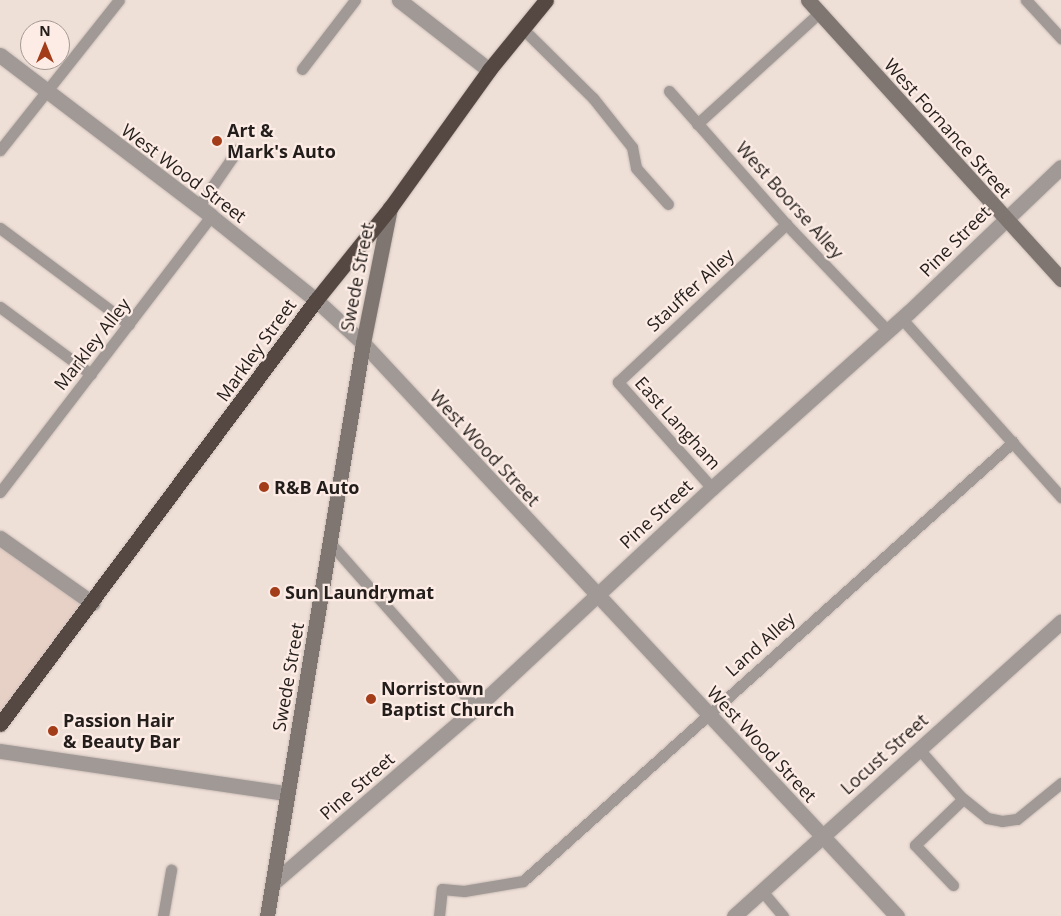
<!DOCTYPE html>
<style>
body{margin:0}
#map{position:relative;width:1061px;height:916px;overflow:hidden;background:#eedfd7;font-family:"Open Sans",sans-serif}
div>[style]{position:absolute}
[style*='--x']{left:calc(var(--x)*1px);top:calc(var(--y)*1px);width:calc(var(--w)*1px);rotate:calc(var(--a)*1deg)}
.built>*{inset:0;background:#e7d0c6}
.roads{filter:drop-shadow(0 0 1px #c9bcb5) drop-shadow(0 0 1px #c9bcb5)}
.lane>*{height:11px;margin:-5.5px;padding:0 5.5px;transform-origin:5.5px;border-radius:5.5px;background:#a09996}
.street>*{height:15px;margin:-7.5px;padding:0 7.5px;transform-origin:7.5px;border-radius:7.5px;background:#a09996}
.secondary>*{height:15px;margin:-7.5px;padding:0 7.5px;transform-origin:7.5px;border-radius:7.5px;background:#7f7671}
.highway>*{height:15px;margin:-7.5px;padding:0 7.5px;transform-origin:7.5px;border-radius:7.5px;background:#554842}
.dots>*{width:14px;height:14px;translate:-50% -50%;box-sizing:border-box;border:2px solid #fcece5;border-radius:50%}
span{translate:-50% -50%;white-space:nowrap;text-align:center;line-height:1.15;-webkit-text-stroke:4.5px #fcece5;paint-order:stroke}
.street-label{font-size:18px;color:#231e1b}
.poi-label{font-size:18px;color:#231e1b;font-weight:700}
.left{translate:0 -50%;text-align:left}
.north{position:absolute;left:20px;top:20px;width:50px;height:50px;box-sizing:border-box;background:#fcece5;border:1px solid #a59a94;border-radius:50%;rotate:0deg;font-size:14px;font-weight:700;line-height:20px;text-align:center;color:#231e1b}
.north::after{content:'';display:block;margin:auto;width:18px;height:22px;background:#a33c19;clip-path:polygon(50% 0,100% 100%,50% 72%,0 100%)}
</style>
<div id="map">
<div class="built">
<div style="clip-path:polygon(0 538px,92px 603px,0 724px)"></div>
</div>
<div class="roads">
<div class="lane">
<div style="--x:1026;--y:0;--w:52;--a:47.4"></div>
<div style="--x:523;--y:29;--w:98;--a:44.6"></div>
<div style="--x:593;--y:98;--w:63;--a:51.5"></div>
<div style="--x:632;--y:147;--w:21;--a:79"></div>
<div style="--x:636;--y:168;--w:48;--a:48.4"></div>
<div style="--x:302;--y:69;--w:87;--a:-52.5"></div>
<div style="--x:669;--y:91;--w:177;--a:48.7"></div>
<div style="--x:786;--y:224;--w:148;--a:46.4"></div>
<div style="--x:697;--y:124;--w:165;--a:-42.3"></div>
<div style="--x:0;--y:150;--w:191;--a:-51.6"></div>
<div style="--x:198;--y:207;--w:70;--a:-55.4"></div>
<div style="--x:0;--y:228;--w:161;--a:36.7"></div>
<div style="--x:0;--y:307;--w:113;--a:36.4"></div>
<div style="--x:902;--y:319;--w:239;--a:48.2"></div>
<div style="--x:712;--y:488;--w:142;--a:-131.6"></div>
<div style="--x:618;--y:382;--w:231;--a:-43.2"></div>
<div style="--x:0;--y:492;--w:347;--a:-52.6"></div>
<div style="--x:331;--y:544;--w:219;--a:48.5"></div>
<div style="--x:919;--y:749;--w:62;--a:48.9"></div>
<div style="--x:960;--y:796;--w:35;--a:39"></div>
<div style="--x:987;--y:818;--w:15;--a:11"></div>
<div style="--x:1002;--y:821;--w:15;--a:-8"></div>
<div style="--x:1017;--y:819;--w:57;--a:-39.3"></div>
<div style="--x:953;--y:885;--w:55;--a:-133.5"></div>
<div style="--x:915;--y:845;--w:66;--a:-43.8"></div>
<div style="--x:762;--y:891;--w:33;--a:50"></div>
<div style="--x:163;--y:916;--w:47;--a:-80.1"></div>
<div style="--x:439;--y:916;--w:27;--a:-84"></div>
<div style="--x:442;--y:889;--w:22;--a:5"></div>
<div style="--x:464;--y:891;--w:60;--a:-9.6"></div>
<div style="--x:523;--y:881;--w:658;--a:-41.86"></div>
</div>
<div class="street">
<div style="--x:399;--y:0;--w:114;--a:37.9"></div>
<div style="--x:0;--y:55;--w:265;--a:37.3"></div>
<div style="--x:211;--y:216;--w:134;--a:38.7"></div>
<div style="--x:316;--y:300;--w:64;--a:42.5"></div>
<div style="--x:363;--y:343;--w:783;--a:47.02"></div>
<div style="--x:0;--y:538;--w:113;--a:35.2"></div>
<div style="--x:0;--y:751;--w:288;--a:8.4"></div>
<div style="--x:273;--y:883;--w:268;--a:-40.8"></div>
<div style="--x:476;--y:708;--w:323;--a:-43"></div>
<div style="--x:712;--y:488;--w:263;--a:-41.8"></div>
<div style="--x:908;--y:313;--w:211;--a:-43.7"></div>
<div style="--x:734;--y:916;--w:440;--a:-42"></div>
</div>
<div class="secondary">
<div style="--x:808;--y:0;--w:377;--a:47.8"></div>
<div style="--x:267;--y:916;--w:581;--a:-80.49"></div>
<div style="--x:363;--y:343;--w:138;--a:-78.7"></div>
</div>
<div class="highway">
<div style="--x:0;--y:724;--w:529;--a:-53.3"></div>
<div style="--x:316;--y:300;--w:118;--a:-51.2"></div>
<div style="--x:390;--y:208;--w:170;--a:-54.3"></div>
<div style="--x:489;--y:70;--w:90;--a:-50.8"></div>
</div>
</div>
<div class="dots">
<div style="left:217px;top:141px;background:#a33c19"></div>
<div style="left:264px;top:487px;background:#a33c19"></div>
<div style="left:275px;top:592px;background:#a33c19"></div>
<div style="left:371px;top:699px;background:#a33c19"></div>
<div style="left:53px;top:731px;background:#a33c19"></div>
</div>
<div class="street-label">
<span style="left:948px;top:128px;rotate:48deg">West Fornance Street</span>
<span style="left:184px;top:173px;rotate:37deg">West Wood Street</span>
<span style="left:790px;top:200px;rotate:48deg">West Boorse Alley</span>
<span style="left:955px;top:241px;rotate:-45deg">Pine Street</span>
<span style="left:357px;top:277px;rotate:-79deg">Swede Street</span>
<span style="left:690px;top:290px;rotate:-43deg">Stauffer Alley</span>
<span style="left:92px;top:344px;rotate:-52deg">Markley Alley</span>
<span style="left:256px;top:350px;rotate:-54deg">Markley Street</span>
<span style="left:678px;top:423px;rotate:48deg">East Langham</span>
<span style="left:485px;top:448px;rotate:47deg">West Wood Street</span>
<span style="left:656px;top:514px;rotate:-43deg">Pine Street</span>
<span style="left:760px;top:644px;rotate:-42deg">Land Alley</span>
<span style="left:288px;top:677px;rotate:-80deg">Swede Street</span>
<span style="left:762px;top:744px;rotate:47deg">West Wood Street</span>
<span style="left:884px;top:754px;rotate:-42deg">Locust Street</span>
<span style="left:357px;top:786px;rotate:-41deg">Pine Street</span>
</div>
<div class="poi-label">
<span class="left" style="left:227px;top:141px">Art &amp;<br>Mark's Auto</span>
<span class="left" style="left:274px;top:487px">R&amp;B Auto</span>
<span class="left" style="left:285px;top:592px">Sun Laundrymat</span>
<span class="left" style="left:381px;top:699px">Norristown<br>Baptist Church</span>
<span class="left" style="left:63px;top:731px">Passion Hair<br>&amp; Beauty Bar</span>
</div>
<div class="north">N</div>
</div>
